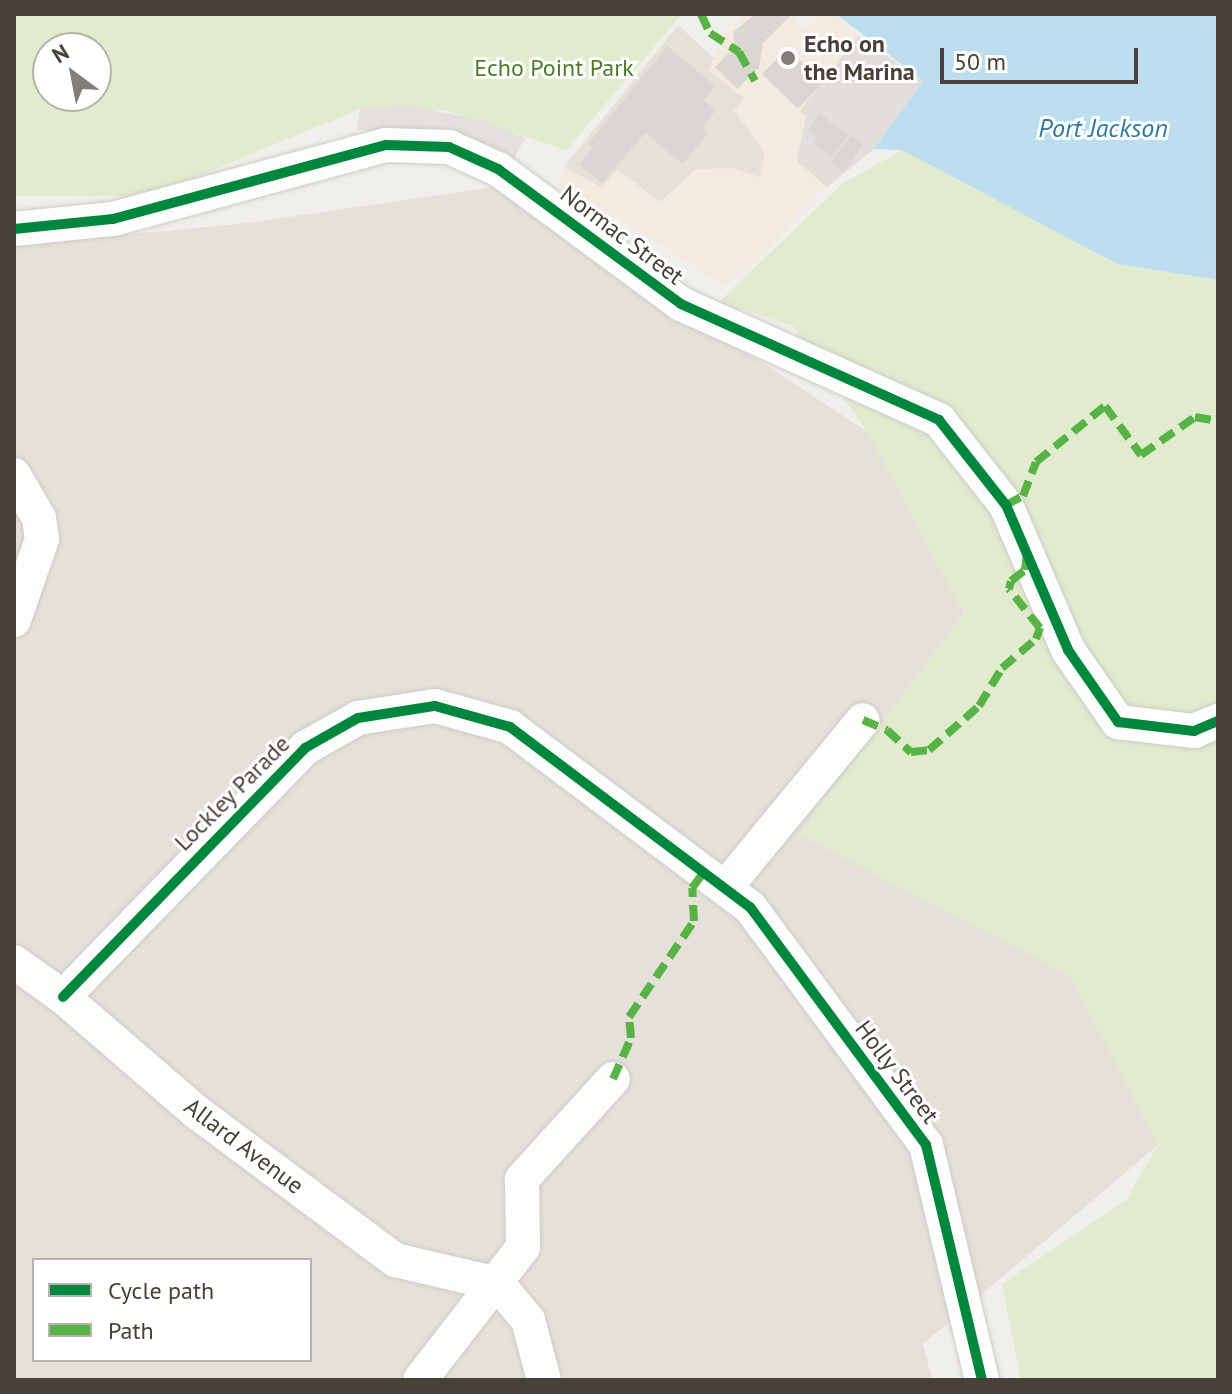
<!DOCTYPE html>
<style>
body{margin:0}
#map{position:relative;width:1232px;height:1394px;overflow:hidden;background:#f1efec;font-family:"PT Sans",sans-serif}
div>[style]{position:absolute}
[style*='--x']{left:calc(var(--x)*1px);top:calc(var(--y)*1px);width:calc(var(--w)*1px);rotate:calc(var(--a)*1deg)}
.residential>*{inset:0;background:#e5e1d9}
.commercial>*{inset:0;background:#f4eadf}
.industrial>*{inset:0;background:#e2deda}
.green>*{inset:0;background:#e1ebcd}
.parking>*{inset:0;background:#e3e0dd}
.water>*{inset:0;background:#bddeef}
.building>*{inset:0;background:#dad7d3}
.roads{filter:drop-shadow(0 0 2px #cecbc8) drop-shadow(0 0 2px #cecbc8)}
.minor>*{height:34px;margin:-17px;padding:0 17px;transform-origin:17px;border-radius:17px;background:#fdfdfc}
.quiet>*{height:8px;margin-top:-4px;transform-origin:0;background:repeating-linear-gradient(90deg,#57b346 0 16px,transparent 0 24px)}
.cycleway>*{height:10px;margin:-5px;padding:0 5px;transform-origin:5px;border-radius:5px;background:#00873e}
.dots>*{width:22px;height:22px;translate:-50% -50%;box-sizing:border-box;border:4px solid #fff;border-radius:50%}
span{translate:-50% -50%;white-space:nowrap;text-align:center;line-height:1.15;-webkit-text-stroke:6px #fff;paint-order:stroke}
.poi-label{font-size:24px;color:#484137;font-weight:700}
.left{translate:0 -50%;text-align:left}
.park-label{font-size:24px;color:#4e7a2a}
.street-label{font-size:24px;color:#484137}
.water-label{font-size:26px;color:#2d7aa4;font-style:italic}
.frame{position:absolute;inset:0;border:16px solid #484137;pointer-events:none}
.legend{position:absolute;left:32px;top:1258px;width:280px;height:104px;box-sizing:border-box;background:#fff;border:2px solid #b6b3af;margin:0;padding:10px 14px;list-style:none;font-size:24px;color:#484137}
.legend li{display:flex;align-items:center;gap:16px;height:40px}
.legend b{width:40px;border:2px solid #b6b3af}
.north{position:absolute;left:32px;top:32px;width:80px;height:80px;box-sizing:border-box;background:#fff;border:2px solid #b6b3af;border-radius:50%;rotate:328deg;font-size:22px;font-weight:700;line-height:32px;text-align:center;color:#484137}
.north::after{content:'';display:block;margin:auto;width:28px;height:36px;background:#837e76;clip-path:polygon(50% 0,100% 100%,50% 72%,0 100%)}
.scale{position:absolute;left:940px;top:48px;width:198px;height:36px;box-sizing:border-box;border:4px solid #484137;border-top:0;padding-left:10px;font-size:24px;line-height:28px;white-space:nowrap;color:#484137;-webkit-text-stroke:6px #fff;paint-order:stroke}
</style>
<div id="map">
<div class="residential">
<div style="clip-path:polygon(678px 25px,716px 60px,708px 70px,745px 98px,734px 110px,765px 153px,760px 177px,731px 168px,660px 202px,618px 170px,601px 188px,564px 167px)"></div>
<div style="clip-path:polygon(evenodd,494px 187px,868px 432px,964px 614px,799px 834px,1071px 976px,1158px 1145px,923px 1344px,932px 1380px,14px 1380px,14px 245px,248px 223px,494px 187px,34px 1260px,310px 1260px,310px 1360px,34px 1360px,34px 1260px)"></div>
</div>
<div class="commercial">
<div style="clip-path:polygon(746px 14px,789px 14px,805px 30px,820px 14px,836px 14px,858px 36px,874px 149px,833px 180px,753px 263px,724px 285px,612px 215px,559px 189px,564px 167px,601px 187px,617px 170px,660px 202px,696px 169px,731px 168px,760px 177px,765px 153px,734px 110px,744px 98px,708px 70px,726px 35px)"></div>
</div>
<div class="industrial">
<div style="clip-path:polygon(858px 36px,923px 81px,874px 149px,827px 187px,797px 161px,806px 116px,800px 111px)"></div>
</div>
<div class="green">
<div style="clip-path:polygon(evenodd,14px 14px,682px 14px,566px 150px,445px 110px,360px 109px,149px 196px,14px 196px,14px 14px,48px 48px,96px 48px,96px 96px,48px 96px,48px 48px)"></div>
<div style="clip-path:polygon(902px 150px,1117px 264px,1218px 280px,1218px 1380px,1021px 1380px,1002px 1284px,1126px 1200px,1158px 1145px,1071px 976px,799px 834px,964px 614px,868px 433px,793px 326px,719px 302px,841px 185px)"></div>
</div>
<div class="parking">
<div style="clip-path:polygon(410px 106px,487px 121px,525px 138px,514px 159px,447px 132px,357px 130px,360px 109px)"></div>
</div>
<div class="water">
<div style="clip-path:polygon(836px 14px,1218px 14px,1218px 280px,1117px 264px,902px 150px,874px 149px,923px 81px)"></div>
</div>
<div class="building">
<div style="clip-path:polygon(756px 14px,790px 16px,763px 43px,759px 68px,737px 89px,715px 67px,735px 47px,733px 32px)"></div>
<div style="clip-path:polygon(667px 46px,716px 86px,704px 100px,716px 110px,702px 128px,708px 133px,683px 164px,645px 133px,602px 183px,579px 165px,593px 148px,588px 144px)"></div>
<div style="clip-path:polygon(787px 48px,823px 82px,798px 109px,762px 74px)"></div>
<div style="clip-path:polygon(820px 114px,848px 135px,832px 157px,813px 143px,817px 138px,808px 131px)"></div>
<div style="clip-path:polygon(851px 136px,863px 145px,843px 172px,830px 163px)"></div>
</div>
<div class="roads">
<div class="minor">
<div style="--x:14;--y:229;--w:100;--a:-5.8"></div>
<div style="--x:113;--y:219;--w:283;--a:-15.2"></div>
<div style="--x:386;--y:145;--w:63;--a:1.8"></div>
<div style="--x:449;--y:147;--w:54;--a:24.2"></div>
<div style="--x:498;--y:169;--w:227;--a:36.4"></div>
<div style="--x:681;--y:304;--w:283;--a:24.2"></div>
<div style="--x:939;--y:420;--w:108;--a:51.8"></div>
<div style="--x:1006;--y:505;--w:158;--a:66.8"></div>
<div style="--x:1068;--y:650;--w:88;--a:55.2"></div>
<div style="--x:1118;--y:722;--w:77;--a:6.8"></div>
<div style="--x:1194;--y:731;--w:26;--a:-23"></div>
<div style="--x:14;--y:475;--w:50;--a:59.8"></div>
<div style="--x:39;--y:518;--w:21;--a:82"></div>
<div style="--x:42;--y:539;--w:86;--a:109.1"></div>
<div style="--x:725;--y:888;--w:217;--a:-50.6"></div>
<div style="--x:14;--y:962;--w:60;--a:35.5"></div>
<div style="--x:63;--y:997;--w:174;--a:40.8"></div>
<div style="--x:195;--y:1111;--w:249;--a:36.7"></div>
<div style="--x:395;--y:1260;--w:106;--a:13.1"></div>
<div style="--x:63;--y:997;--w:347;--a:-45.8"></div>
<div style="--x:305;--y:748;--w:61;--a:-29.5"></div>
<div style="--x:358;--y:718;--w:78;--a:-8.9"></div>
<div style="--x:435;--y:706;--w:78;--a:15.6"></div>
<div style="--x:510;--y:727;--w:300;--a:36.9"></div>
<div style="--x:750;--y:907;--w:296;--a:53.5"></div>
<div style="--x:926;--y:1145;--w:242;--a:76.6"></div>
<div style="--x:498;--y:1284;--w:47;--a:50.2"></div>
<div style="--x:528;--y:1320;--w:62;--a:75.1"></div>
<div style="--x:420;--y:1380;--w:168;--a:-52.2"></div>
<div style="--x:523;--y:1247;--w:68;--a:-90.8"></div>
<div style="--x:522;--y:1179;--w:135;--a:-47.7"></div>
</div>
</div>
<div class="quiet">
<div style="--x:701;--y:14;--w:21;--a:65"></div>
<div style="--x:710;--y:33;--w:35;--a:33"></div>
<div style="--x:739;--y:52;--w:33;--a:61"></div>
<div style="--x:1006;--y:505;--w:19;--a:-28"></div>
<div style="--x:1023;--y:496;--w:36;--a:-69"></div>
<div style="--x:1036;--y:462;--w:89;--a:-39.1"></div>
<div style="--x:1105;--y:406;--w:61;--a:53.7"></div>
<div style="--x:1141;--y:455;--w:66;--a:-35.1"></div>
<div style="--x:1195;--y:417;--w:23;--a:10"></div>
<div style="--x:863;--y:720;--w:26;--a:23"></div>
<div style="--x:887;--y:730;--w:33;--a:43"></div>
<div style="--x:911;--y:752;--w:18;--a:-6"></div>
<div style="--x:929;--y:750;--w:67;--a:-41.3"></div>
<div style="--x:979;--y:706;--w:44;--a:-58.8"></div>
<div style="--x:1002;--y:668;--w:45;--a:-40.5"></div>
<div style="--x:1036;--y:639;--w:12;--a:-70"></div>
<div style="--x:1040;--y:628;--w:50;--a:-128.5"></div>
<div style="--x:1009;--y:589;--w:8;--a:-76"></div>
<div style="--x:1011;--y:581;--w:18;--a:-38"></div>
<div style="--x:1025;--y:570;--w:16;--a:-83"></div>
<div style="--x:613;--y:1079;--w:45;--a:-66.3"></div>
<div style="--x:631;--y:1038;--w:21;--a:-95"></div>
<div style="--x:629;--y:1017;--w:116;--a:-55.9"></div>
<div style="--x:694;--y:921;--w:33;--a:-93"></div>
<div style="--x:692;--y:888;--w:20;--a:-53"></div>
</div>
<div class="cycleway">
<div style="--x:14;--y:229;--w:100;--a:-5.8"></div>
<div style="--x:113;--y:219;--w:283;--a:-15.2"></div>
<div style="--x:386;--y:145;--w:63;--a:1.8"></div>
<div style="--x:449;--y:147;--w:54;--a:24.2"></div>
<div style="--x:498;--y:169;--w:227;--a:36.4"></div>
<div style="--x:681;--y:304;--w:283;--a:24.2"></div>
<div style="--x:939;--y:420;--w:108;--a:51.8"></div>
<div style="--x:1006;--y:505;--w:158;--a:66.8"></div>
<div style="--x:1068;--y:650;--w:88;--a:55.2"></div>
<div style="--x:1118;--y:722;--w:77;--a:6.8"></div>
<div style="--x:1194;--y:731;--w:26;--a:-23"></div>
<div style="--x:63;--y:997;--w:347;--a:-45.8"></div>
<div style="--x:305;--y:748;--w:61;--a:-29.5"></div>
<div style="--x:358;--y:718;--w:78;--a:-8.9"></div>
<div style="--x:435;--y:706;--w:78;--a:15.6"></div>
<div style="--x:510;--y:727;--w:300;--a:36.9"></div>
<div style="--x:750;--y:907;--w:296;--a:53.5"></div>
<div style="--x:926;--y:1145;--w:242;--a:76.6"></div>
</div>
<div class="dots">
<div style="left:788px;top:58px;background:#837e76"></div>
</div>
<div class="poi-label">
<span class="left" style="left:804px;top:58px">Echo on<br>the Marina</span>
</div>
<div class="park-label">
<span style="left:554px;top:68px">Echo Point Park</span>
</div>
<div class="street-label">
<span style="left:622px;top:235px;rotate:37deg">Normac Street</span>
<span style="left:232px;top:793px;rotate:-45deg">Lockley Parade</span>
<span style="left:897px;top:1072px;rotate:53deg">Holly Street</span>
<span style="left:244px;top:1146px;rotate:37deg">Allard Avenue</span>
</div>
<div class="water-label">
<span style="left:1103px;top:128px">Port Jackson</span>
</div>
<div class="frame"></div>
<ul class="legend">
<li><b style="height:10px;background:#00873e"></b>Cycle path</li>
<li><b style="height:10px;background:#57b346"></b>Path</li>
</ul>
<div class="north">N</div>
<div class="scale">50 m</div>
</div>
